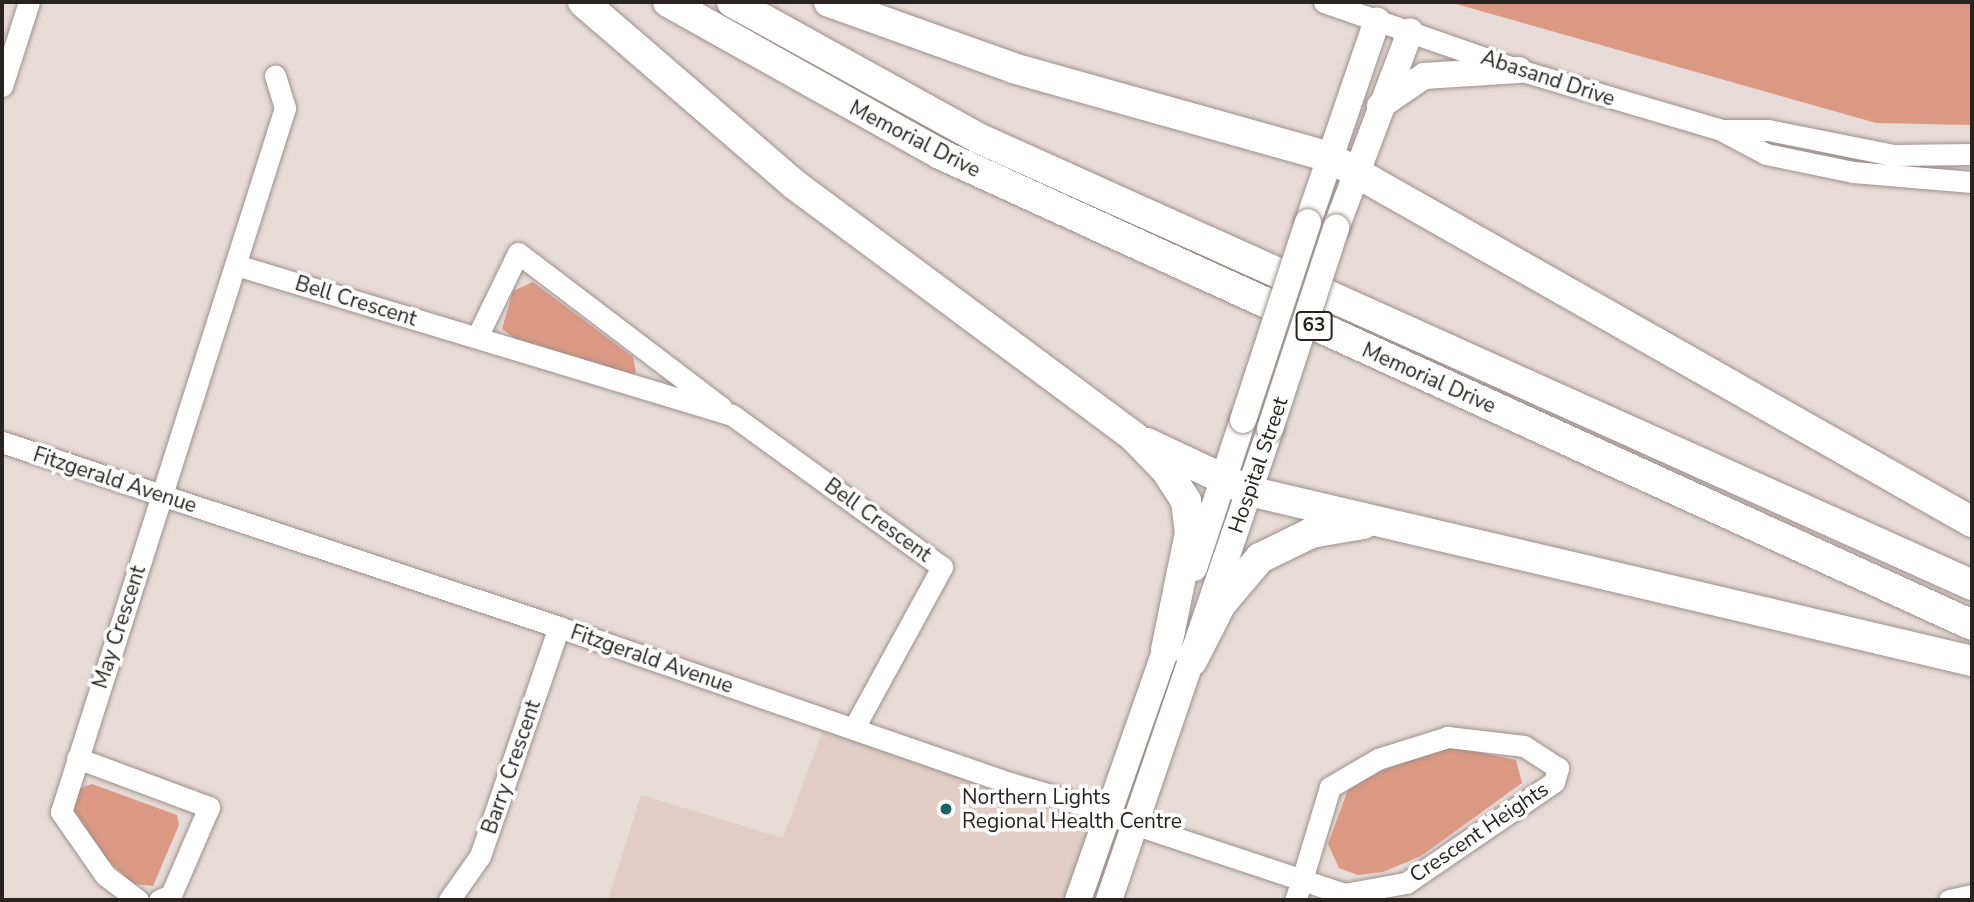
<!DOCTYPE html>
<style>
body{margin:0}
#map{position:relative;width:1974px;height:902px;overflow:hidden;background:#e7dbd7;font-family:"Nunito Sans",sans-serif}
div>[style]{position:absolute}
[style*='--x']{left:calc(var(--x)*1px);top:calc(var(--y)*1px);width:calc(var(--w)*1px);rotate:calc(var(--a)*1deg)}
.built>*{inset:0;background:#e1cdc6}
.green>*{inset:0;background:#db9984}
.roads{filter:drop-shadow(0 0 2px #9a8f8c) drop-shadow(0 0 2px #9a8f8c)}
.minor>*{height:21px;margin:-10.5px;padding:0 10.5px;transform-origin:10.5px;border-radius:10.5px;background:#fff}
.major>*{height:26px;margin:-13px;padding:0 13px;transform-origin:13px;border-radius:13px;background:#fff}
.highway>*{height:30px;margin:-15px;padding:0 15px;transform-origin:15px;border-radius:15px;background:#fff}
.bridges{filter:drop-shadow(0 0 2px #9a8f8c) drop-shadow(0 0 2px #9a8f8c)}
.major-bridge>*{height:26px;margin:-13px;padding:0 13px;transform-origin:13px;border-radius:13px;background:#fff}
.dots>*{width:19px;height:19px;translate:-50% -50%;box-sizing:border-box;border:4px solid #fff;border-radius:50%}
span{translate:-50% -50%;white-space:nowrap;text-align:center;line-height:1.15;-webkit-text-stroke:7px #fff;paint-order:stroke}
.shield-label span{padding:2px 5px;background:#fff;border:2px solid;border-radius:5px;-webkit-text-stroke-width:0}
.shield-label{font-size:19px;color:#272321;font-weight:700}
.street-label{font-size:21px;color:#272321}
.poi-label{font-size:21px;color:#272321}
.left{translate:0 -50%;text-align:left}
.frame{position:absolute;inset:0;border:4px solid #272321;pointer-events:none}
</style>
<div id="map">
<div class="built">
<div style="clip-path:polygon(827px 719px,1107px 813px,1078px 900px,608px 900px,641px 795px,783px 838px)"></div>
</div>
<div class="green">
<div style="clip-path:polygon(1449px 2px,1972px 2px,1972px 125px,1876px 123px)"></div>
<div style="clip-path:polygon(533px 282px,633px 357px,636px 372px,630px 376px,517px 340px,502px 329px,513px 291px)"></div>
<div style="clip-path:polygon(1444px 745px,1516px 760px,1522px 783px,1421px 856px,1383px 872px,1358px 875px,1339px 868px,1328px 844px,1350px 784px)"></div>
<div style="clip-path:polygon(92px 784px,177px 815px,179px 825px,153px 886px,134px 884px,97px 851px,73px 816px,78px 789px)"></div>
</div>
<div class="roads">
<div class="minor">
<div style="--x:1324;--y:2;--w:207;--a:19.2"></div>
<div style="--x:1519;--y:70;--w:211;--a:16.5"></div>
<div style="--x:1721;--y:130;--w:51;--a:28.1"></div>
<div style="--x:1766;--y:154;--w:89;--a:11.7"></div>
<div style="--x:1853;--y:172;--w:119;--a:4.8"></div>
<div style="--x:2;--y:86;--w:88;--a:-72.2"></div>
<div style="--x:1725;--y:130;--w:43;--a:0"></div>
<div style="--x:1768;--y:130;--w:127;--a:11.3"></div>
<div style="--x:1893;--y:155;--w:79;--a:-0.7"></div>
<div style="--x:236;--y:265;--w:518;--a:16.83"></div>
<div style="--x:732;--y:415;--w:259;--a:35.9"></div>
<div style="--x:942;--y:567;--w:183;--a:118.7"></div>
<div style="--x:477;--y:337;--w:93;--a:-64"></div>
<div style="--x:518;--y:253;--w:255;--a:37.2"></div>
<div style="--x:2;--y:442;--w:587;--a:18.37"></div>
<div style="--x:559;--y:627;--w:467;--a:19.1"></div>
<div style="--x:1000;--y:780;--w:88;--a:16.6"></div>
<div style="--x:1084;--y:805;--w:53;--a:20.8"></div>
<div style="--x:1134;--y:824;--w:221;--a:18.4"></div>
<div style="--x:1344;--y:894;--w:63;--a:-10.1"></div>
<div style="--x:1406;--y:883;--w:179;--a:-34.3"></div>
<div style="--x:1554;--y:782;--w:15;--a:-74"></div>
<div style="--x:1558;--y:768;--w:40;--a:-147.1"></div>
<div style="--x:1524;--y:746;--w:77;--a:-173.2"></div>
<div style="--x:1448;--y:737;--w:73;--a:162.6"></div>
<div style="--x:1378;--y:759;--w:56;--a:149.7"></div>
<div style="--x:1330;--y:787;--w:97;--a:106.8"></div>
<div style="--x:1302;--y:880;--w:21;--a:109"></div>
<div style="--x:77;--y:758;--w:141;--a:20.4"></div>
<div style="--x:209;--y:807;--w:96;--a:113.4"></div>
<div style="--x:171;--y:895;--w:13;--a:157"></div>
<div style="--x:138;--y:900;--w:41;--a:-142.9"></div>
<div style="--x:105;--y:875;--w:77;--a:-124.9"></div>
<div style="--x:61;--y:812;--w:739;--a:-72.35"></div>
<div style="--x:285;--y:108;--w:34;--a:-107"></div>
<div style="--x:449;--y:900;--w:54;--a:-54.8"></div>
<div style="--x:480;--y:856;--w:242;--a:-71"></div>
<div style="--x:1949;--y:900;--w:24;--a:-12"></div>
</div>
<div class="major">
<div style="--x:1380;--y:106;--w:53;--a:-34.3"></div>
<div style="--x:1424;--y:76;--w:95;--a:-3.6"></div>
<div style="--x:1308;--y:222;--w:213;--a:-71.1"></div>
<div style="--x:1336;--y:228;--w:210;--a:-69.3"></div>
<div style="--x:1194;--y:568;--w:156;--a:-71.7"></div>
<div style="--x:1078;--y:900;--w:285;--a:-70.7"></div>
<div style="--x:1109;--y:900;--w:498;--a:-71.1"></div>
</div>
<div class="highway">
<div style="--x:583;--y:2;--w:280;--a:40.8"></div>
<div style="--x:795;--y:185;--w:422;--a:36.6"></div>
<div style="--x:1134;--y:437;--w:46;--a:45.9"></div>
<div style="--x:1166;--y:470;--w:37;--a:57"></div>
<div style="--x:1186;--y:501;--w:32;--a:83"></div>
<div style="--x:1190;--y:533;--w:119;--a:101.6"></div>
<div style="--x:668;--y:2;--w:312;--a:29.2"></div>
<div style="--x:940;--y:154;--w:1134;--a:24.53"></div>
<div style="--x:732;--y:2;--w:281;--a:28.9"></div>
<div style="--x:978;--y:138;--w:1090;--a:24.21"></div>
<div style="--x:829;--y:2;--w:195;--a:19.7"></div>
<div style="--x:1013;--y:68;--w:326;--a:15.7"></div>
<div style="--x:1327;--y:156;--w:742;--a:29.57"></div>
<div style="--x:1147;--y:443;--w:113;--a:25.2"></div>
<div style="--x:1249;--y:491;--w:743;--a:13.23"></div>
<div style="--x:1192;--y:661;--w:64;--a:-63"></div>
<div style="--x:1221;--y:604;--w:60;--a:-49.7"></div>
<div style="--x:1260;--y:558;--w:57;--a:-26.1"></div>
<div style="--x:1311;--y:533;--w:53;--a:-9.8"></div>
</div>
</div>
<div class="bridges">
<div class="major-bridge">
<div style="--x:1243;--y:420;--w:208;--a:-71.8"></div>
<div style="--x:1270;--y:429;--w:212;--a:-71.8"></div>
</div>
</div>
<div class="dots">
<div style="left:946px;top:809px;background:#16635e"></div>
</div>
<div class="shield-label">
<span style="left:1314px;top:326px">63</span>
</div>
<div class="street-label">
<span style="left:1548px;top:78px;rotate:18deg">Abasand Drive</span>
<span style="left:915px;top:139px;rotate:27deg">Memorial Drive</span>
<span style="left:356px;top:301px;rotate:17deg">Bell Crescent</span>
<span style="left:1429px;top:378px;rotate:24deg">Memorial Drive</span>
<span style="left:1258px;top:465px;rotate:-71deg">Hospital Street</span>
<span style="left:115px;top:480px;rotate:18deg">Fitzgerald Avenue</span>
<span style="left:878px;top:520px;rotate:36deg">Bell Crescent</span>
<span style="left:119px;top:627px;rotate:-72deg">May Crescent</span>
<span style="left:652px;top:659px;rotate:19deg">Fitzgerald Avenue</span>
<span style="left:511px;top:767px;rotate:-71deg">Barry Crescent</span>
<span style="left:1479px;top:832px;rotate:-34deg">Crescent Heights</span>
</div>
<div class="poi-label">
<span class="left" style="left:962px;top:809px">Northern Lights<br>Regional Health Centre</span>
</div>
<div class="frame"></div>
</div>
